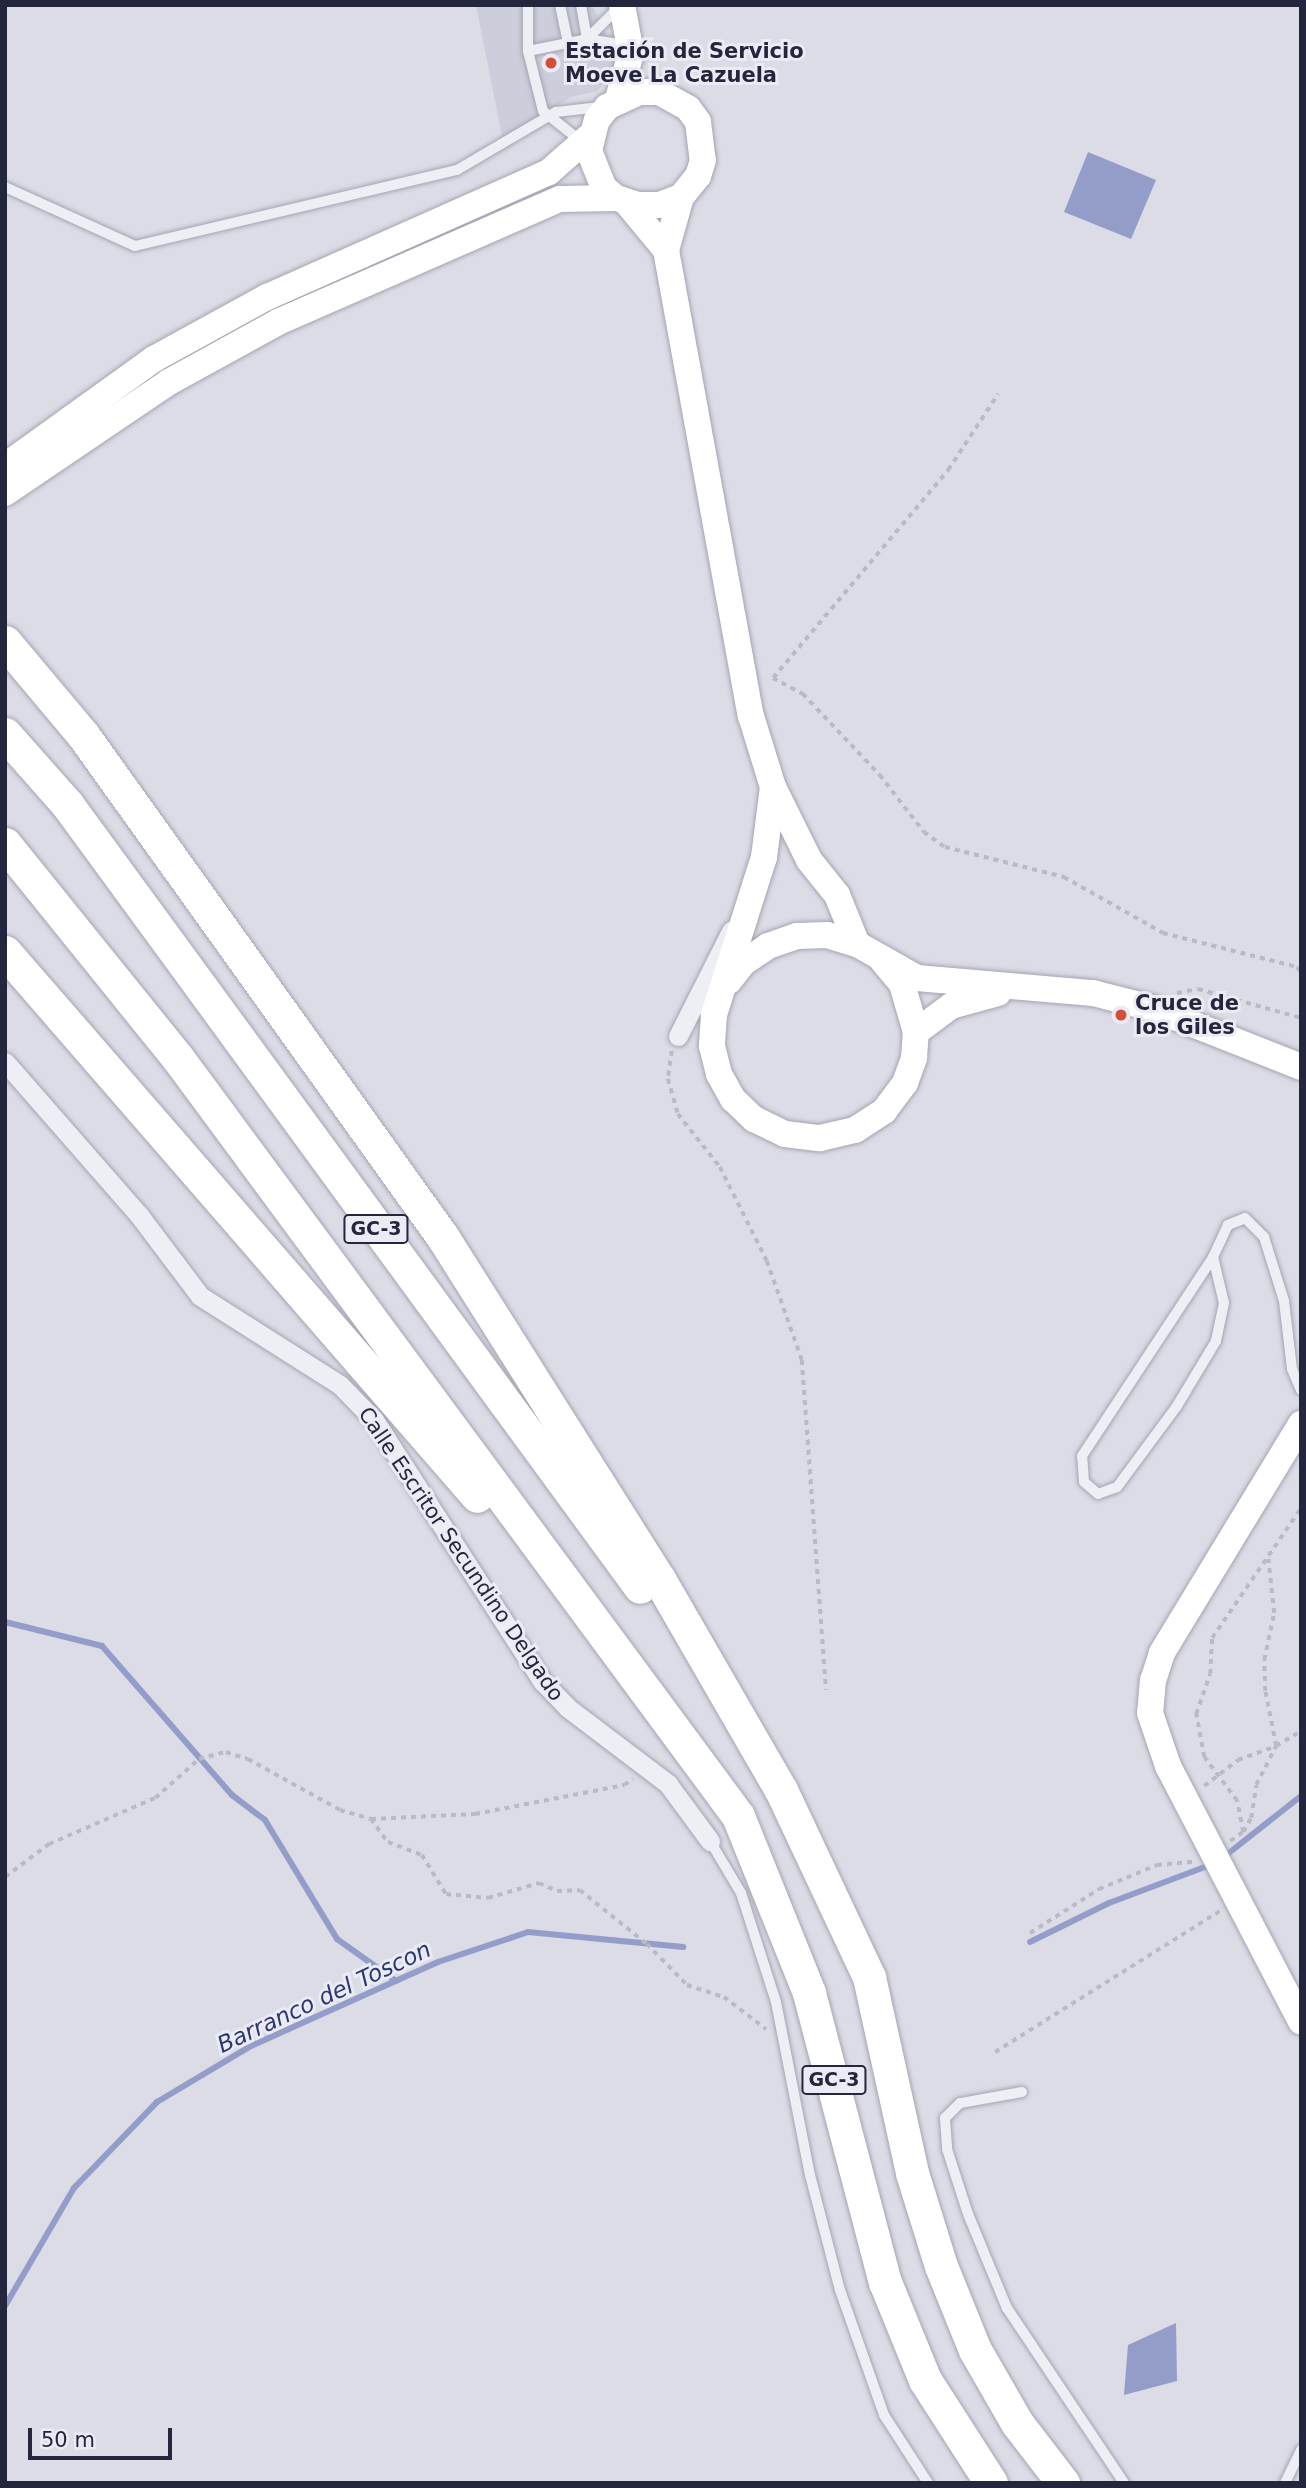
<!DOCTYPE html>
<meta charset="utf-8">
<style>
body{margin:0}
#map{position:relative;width:1306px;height:2488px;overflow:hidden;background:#dbdce6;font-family:"DejaVu Sans",sans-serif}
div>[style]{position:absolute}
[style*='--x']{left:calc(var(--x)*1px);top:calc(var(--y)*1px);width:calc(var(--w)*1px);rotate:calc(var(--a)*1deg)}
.built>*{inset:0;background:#cdcedb}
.water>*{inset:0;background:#949dc9}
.stream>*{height:6px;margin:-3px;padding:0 3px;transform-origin:3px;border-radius:3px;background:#949dc9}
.path>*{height:3.5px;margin-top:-1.75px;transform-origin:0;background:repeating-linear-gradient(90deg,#b9bac5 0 5px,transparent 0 10px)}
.roads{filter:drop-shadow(0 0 2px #a4a5b3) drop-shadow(0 0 2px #a4a5b3)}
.lane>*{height:10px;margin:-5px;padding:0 5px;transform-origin:5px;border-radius:5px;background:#eeeef5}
.street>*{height:19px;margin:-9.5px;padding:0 9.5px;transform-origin:9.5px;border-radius:9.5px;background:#eeeef5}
.secondary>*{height:26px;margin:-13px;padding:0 13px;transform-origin:13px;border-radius:13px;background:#fff}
.highway>*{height:33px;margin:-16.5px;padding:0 16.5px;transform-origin:16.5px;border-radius:16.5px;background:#fff}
.dots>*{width:19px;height:19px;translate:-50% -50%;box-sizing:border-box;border:4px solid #eaebf4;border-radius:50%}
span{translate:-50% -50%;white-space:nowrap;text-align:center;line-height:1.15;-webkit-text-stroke:6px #eaebf4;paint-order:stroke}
.shield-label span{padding:2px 5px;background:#eaebf4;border:2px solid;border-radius:5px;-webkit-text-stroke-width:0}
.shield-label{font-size:19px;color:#24263d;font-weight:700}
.poi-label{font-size:21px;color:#24263d;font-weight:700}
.left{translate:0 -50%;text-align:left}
.street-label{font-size:21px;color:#24263d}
.water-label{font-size:23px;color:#2d3772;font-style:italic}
.frame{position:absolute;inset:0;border:7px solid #24263d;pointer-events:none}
.scale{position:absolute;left:28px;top:2428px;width:144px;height:32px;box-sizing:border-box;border:4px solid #24263d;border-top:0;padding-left:9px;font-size:21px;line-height:24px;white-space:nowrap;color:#24263d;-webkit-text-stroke:5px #eaebf4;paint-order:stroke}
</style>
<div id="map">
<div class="built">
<div style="clip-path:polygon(476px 5px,592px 5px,616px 53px,614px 73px,597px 91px,572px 97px,502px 137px)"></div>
</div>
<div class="water">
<div style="clip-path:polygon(1088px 152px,1156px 180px,1131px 239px,1064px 212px)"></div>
<div style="clip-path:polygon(1176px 2323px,1177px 2381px,1124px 2395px,1128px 2345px)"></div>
</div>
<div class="stream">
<div style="--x:5;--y:1622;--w:100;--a:13.9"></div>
<div style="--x:102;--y:1646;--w:198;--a:48.9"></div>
<div style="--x:232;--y:1795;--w:41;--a:37.1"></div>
<div style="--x:265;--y:1820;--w:139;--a:58.8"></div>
<div style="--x:337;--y:1939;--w:72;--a:35.4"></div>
<div style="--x:1225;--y:1856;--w:97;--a:-38.3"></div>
<div style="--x:1030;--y:1942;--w:88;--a:-26.3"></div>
<div style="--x:1109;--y:1903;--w:103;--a:-20.6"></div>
<div style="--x:5;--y:2306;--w:137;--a:-59.7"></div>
<div style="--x:74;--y:2188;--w:120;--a:-46"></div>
<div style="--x:157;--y:2102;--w:109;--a:-30.8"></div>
<div style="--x:251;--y:2046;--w:205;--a:-24.2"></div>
<div style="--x:438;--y:1962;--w:95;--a:-18.4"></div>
<div style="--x:528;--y:1932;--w:156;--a:5.5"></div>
</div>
<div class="path">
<div style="--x:773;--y:678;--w:34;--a:28"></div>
<div style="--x:803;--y:694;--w:112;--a:46.5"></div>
<div style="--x:880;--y:775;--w:72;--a:52.3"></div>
<div style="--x:924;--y:832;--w:26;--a:36"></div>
<div style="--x:945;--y:847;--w:123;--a:14.1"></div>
<div style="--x:1064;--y:877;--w:114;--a:29.5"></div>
<div style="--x:1163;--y:933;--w:138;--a:14.2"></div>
<div style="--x:1297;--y:967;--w:6;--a:51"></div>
<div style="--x:773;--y:678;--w:272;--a:-49.9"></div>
<div style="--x:948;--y:470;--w:91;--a:-56.7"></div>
<div style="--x:1177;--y:993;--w:21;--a:-11"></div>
<div style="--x:1198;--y:989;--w:107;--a:15.7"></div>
<div style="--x:672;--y:1051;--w:28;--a:98"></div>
<div style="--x:668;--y:1079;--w:36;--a:74"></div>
<div style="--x:678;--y:1114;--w:68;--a:51.6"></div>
<div style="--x:720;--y:1167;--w:105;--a:63.4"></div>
<div style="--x:767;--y:1261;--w:105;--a:70.5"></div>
<div style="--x:802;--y:1360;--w:331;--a:85.8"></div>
<div style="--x:1204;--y:1786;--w:43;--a:-37.4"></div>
<div style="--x:1238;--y:1760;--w:40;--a:-20.2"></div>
<div style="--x:1276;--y:1746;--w:56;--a:-101.3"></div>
<div style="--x:1265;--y:1691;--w:31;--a:-92"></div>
<div style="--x:1264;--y:1660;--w:48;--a:-78"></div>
<div style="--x:1274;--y:1613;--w:54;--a:-96.3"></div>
<div style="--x:371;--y:1819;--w:29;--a:54"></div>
<div style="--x:388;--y:1842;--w:36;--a:21"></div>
<div style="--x:422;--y:1855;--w:46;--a:58.4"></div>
<div style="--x:446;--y:1894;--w:42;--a:5.4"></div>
<div style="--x:488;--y:1898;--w:53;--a:-16.4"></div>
<div style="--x:539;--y:1883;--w:20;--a:24"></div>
<div style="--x:557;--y:1891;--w:23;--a:-2"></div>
<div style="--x:580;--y:1890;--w:86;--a:38.9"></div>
<div style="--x:647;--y:1944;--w:57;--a:45.7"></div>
<div style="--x:687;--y:1985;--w:39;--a:18"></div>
<div style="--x:724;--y:1997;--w:53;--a:37.3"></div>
<div style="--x:1243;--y:1832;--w:32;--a:-101"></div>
<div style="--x:1237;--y:1801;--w:55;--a:-126.9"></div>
<div style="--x:1204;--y:1757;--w:44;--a:-100.5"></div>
<div style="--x:1196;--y:1714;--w:42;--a:-70.7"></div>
<div style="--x:1210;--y:1674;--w:36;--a:-87"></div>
<div style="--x:1212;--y:1638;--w:158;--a:-55.6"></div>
<div style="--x:1230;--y:1841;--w:16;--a:-35"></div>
<div style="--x:1243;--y:1832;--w:16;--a:-60"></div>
<div style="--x:1251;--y:1818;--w:33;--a:-81"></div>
<div style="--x:1256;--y:1785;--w:44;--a:-62.9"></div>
<div style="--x:1276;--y:1746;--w:29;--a:-31"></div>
<div style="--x:5;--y:1877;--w:55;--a:-36.9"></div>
<div style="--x:49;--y:1844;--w:116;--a:-23.5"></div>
<div style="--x:155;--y:1798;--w:59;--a:-41.6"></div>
<div style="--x:199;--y:1759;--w:28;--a:-15"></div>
<div style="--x:226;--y:1752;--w:23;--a:18"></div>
<div style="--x:248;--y:1759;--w:105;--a:29"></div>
<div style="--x:340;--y:1810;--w:32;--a:16"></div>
<div style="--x:371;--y:1819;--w:104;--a:-2.8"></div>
<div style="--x:475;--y:1814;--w:152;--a:-11"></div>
<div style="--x:624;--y:1785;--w:11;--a:-34"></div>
<div style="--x:1030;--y:1933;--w:82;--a:-32.5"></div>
<div style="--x:1099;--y:1889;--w:63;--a:-22.5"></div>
<div style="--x:1157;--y:1865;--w:37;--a:-5"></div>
<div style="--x:995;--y:2052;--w:266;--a:-32.1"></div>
</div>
<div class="roads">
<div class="lane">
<div style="--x:528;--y:5;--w:46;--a:90"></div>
<div style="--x:528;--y:51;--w:62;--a:76"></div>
<div style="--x:543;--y:111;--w:50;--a:38.5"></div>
<div style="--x:560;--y:5;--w:39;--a:78"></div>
<div style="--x:581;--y:5;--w:35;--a:80"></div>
<div style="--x:587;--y:39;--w:45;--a:-45"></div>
<div style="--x:528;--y:51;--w:60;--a:-11.5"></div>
<div style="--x:587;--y:39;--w:30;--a:9"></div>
<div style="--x:617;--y:44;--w:12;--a:35"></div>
<div style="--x:5;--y:187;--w:143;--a:24.4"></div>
<div style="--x:135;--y:246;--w:331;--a:-13.3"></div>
<div style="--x:457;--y:170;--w:115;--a:-30.4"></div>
<div style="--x:556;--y:112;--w:44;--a:-6.5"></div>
<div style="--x:1213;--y:1257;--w:47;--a:76.6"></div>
<div style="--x:1224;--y:1303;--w:39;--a:102"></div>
<div style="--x:1216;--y:1341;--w:76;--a:121"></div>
<div style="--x:1177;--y:1406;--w:101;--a:126.5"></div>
<div style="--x:1117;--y:1487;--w:20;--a:160"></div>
<div style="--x:1098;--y:1494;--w:18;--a:-139"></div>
<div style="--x:1084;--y:1482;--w:26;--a:-94"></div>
<div style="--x:1082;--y:1456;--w:238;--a:-56.6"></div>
<div style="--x:1213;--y:1257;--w:35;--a:-65"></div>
<div style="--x:1228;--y:1225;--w:18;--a:-22"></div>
<div style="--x:1245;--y:1218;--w:27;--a:45"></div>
<div style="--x:1264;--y:1237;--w:67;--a:72.6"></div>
<div style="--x:1284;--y:1301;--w:68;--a:83.3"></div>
<div style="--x:1292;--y:1369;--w:23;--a:67"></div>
<div style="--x:710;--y:1841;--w:61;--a:59.2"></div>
<div style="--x:741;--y:1893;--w:114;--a:72.2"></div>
<div style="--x:776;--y:2002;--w:176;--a:78.9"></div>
<div style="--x:810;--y:2175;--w:119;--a:75.4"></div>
<div style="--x:840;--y:2290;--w:133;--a:70.6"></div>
<div style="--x:884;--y:2415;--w:81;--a:57.1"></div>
<div style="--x:1022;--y:2092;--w:63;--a:169.9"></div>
<div style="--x:960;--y:2103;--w:21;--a:135"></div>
<div style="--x:945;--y:2118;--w:31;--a:86"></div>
<div style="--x:947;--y:2149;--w:68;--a:72.1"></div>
<div style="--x:968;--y:2214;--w:102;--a:67.5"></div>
<div style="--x:1007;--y:2308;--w:211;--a:56.2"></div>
<div style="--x:1285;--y:2483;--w:37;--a:-64"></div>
</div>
<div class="street">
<div style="--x:678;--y:1036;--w:118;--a:-63.2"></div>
<div style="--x:5;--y:1062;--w:203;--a:48.8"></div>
<div style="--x:139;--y:1215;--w:101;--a:53"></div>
<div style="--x:200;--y:1296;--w:166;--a:32.4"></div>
<div style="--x:340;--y:1385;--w:49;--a:45.8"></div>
<div style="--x:374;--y:1420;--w:312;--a:57.2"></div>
<div style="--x:543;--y:1682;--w:36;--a:46"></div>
<div style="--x:568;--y:1708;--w:126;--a:37.2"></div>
<div style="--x:668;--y:1784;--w:71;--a:53.6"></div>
</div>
<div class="secondary">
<div style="--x:618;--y:99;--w:48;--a:-74.2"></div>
<div style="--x:631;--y:53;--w:49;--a:-100.6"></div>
<div style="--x:681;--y:197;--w:23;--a:160"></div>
<div style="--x:659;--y:205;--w:21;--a:180"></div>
<div style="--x:638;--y:205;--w:23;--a:-162"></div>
<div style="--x:616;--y:198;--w:16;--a:-140"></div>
<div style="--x:604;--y:188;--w:40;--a:-112"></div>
<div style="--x:589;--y:151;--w:32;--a:-76"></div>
<div style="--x:597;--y:120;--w:16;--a:-52"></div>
<div style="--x:607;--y:107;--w:35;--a:-25"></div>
<div style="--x:639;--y:92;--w:20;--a:0"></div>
<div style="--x:659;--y:92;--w:33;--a:29"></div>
<div style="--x:688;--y:108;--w:17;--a:54"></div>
<div style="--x:698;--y:122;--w:38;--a:83"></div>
<div style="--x:703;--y:160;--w:17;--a:107"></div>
<div style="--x:698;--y:176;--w:27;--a:129"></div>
<div style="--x:681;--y:197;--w:55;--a:105.8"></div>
<div style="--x:666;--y:250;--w:474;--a:79.7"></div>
<div style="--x:751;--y:716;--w:74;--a:72.8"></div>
<div style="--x:773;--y:787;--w:81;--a:63.7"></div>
<div style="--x:809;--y:860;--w:45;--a:51.3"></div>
<div style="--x:837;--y:895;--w:53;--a:67.8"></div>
<div style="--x:627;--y:203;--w:61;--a:50.3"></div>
<div style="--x:5;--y:466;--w:183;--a:-35.7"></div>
<div style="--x:154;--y:359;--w:129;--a:-28.8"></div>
<div style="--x:267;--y:297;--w:308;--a:-23.9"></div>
<div style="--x:549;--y:172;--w:56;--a:-41.4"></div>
<div style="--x:5;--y:493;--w:198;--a:-34.1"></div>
<div style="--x:169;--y:382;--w:124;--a:-28.8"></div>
<div style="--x:278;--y:322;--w:308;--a:-23.6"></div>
<div style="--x:560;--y:199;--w:56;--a:-1"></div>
<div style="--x:773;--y:787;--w:71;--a:97.3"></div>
<div style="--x:764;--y:857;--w:166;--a:107.6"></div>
<div style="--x:714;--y:1015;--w:31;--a:94"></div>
<div style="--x:712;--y:1046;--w:29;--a:76"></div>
<div style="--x:719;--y:1074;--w:29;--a:61"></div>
<div style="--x:733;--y:1099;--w:29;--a:44"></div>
<div style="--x:754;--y:1119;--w:34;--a:26"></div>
<div style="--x:785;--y:1134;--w:35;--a:7"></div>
<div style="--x:820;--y:1138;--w:36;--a:-13"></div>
<div style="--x:855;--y:1130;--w:35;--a:-33"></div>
<div style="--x:884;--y:1111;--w:35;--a:-53"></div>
<div style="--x:905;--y:1083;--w:27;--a:-70"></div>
<div style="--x:914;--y:1058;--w:26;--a:-86"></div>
<div style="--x:916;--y:1032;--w:50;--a:-106.3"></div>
<div style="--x:902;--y:984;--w:30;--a:-130"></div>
<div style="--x:729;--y:981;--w:23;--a:-52"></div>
<div style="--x:743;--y:963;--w:30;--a:-34"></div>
<div style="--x:768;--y:946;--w:31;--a:-19"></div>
<div style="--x:797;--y:936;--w:30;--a:-2"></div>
<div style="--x:827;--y:935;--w:31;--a:17"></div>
<div style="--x:857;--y:944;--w:69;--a:29.5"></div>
<div style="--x:917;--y:978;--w:177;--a:4.9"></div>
<div style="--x:1093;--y:993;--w:61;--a:14.3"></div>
<div style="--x:1152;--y:1008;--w:160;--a:21.6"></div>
<div style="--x:916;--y:1032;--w:44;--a:-36.6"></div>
<div style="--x:951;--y:1006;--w:49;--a:-15.5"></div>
<div style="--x:1301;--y:1424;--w:268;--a:121.3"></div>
<div style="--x:1162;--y:1653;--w:28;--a:108"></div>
<div style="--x:1153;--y:1680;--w:33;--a:95"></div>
<div style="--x:1150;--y:1713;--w:56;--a:71.2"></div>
<div style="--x:1168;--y:1766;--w:288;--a:62.5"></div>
</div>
<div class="highway">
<div style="--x:5;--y:642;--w:121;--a:50"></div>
<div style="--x:83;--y:735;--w:616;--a:54.38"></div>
<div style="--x:442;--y:1236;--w:406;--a:57.7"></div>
<div style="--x:659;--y:1579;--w:244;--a:60"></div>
<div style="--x:781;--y:1790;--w:207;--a:64.8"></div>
<div style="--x:869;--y:1977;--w:201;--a:77.6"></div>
<div style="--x:912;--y:2173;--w:97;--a:72.7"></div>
<div style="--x:941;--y:2266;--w:91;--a:68"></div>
<div style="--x:975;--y:2350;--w:84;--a:60.1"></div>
<div style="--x:1017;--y:2423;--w:76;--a:52.5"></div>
<div style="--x:5;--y:734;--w:94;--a:48.5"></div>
<div style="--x:67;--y:804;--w:970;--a:53.8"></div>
<div style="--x:5;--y:844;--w:274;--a:51.1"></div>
<div style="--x:177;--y:1057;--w:944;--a:53.53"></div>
<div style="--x:738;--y:1816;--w:191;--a:68.1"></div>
<div style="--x:809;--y:1993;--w:299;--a:75.3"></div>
<div style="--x:885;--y:2282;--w:106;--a:67.8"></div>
<div style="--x:925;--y:2380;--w:122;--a:57.3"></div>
<div style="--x:5;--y:952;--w:720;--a:49.05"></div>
</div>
</div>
<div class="dots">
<div style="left:551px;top:63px;background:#d34f38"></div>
<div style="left:1121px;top:1015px;background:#d34f38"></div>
</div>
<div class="shield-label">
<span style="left:376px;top:1229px">GC-3</span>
<span style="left:834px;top:2080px">GC-3</span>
</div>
<div class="poi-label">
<span class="left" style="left:565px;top:63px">Estación de Servicio<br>Moeve La Cazuela</span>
<span class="left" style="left:1135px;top:1015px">Cruce de<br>los Giles</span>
</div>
<div class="street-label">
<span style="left:461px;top:1554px;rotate:56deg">Calle Escritor Secundino Delgado</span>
</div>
<div class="water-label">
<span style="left:324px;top:1997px;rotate:-25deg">Barranco del Toscon</span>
</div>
<div class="frame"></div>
<div class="scale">50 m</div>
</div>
